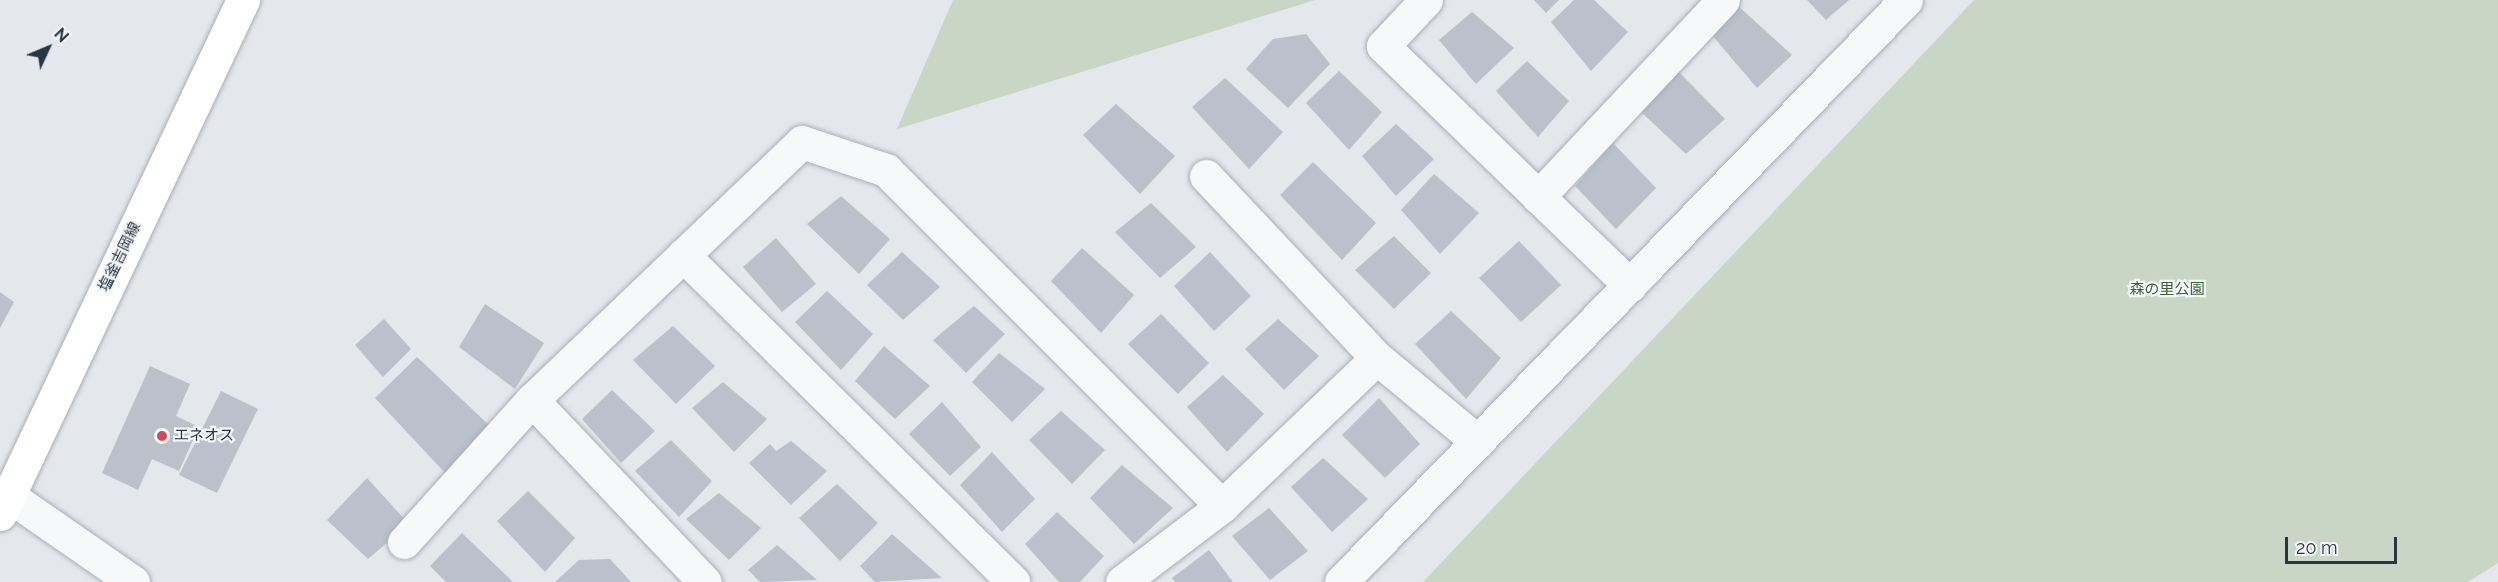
<!DOCTYPE html>
<meta charset="utf-8">
<style>
body{margin:0}
#map{position:relative;width:2498px;height:582px;overflow:hidden;background:#e4e7ec;font-family:Raleway,"Noto Sans JP",sans-serif}
div>[style]{position:absolute}
[style*='--x']{left:calc(var(--x)*1px);top:calc(var(--y)*1px);width:calc(var(--w)*1px);rotate:calc(var(--a)*1deg)}
.green>*{inset:0;background:#c9d6c5}
.building>*{inset:0;background:#bbc0ca}
.roads{filter:drop-shadow(0 0 2px #a9aeb7) drop-shadow(0 0 2px #a9aeb7)}
.minor>*{height:33px;margin:-16.5px;padding:0 16.5px;transform-origin:16.5px;border-radius:16.5px;background:#f7f8fa}
.tertiary>*{height:33px;margin:-16.5px;padding:0 16.5px;transform-origin:16.5px;border-radius:16.5px;background:#f7f8fa}
.primary>*{height:33px;margin:-16.5px;padding:0 16.5px;transform-origin:16.5px;border-radius:16.5px;background:#fff}
.dots>*{width:16px;height:16px;translate:-50% -50%;box-sizing:border-box;border:3px solid #f4f6f9;border-radius:50%}
span{translate:-50% -50%;white-space:nowrap;text-align:center;line-height:1.15;-webkit-text-stroke:4.5px #f4f6f9;paint-order:stroke}
.street-label{font-size:15px;color:#2b3445}
.park-label{font-size:15px;color:#3f6138}
.poi-label{font-size:15px;color:#2b3445}
.left{translate:0 -50%;text-align:left}
.north{position:absolute;left:18px;top:18px;width:60px;height:60px;-webkit-text-stroke:4px #f4f6f9;paint-order:stroke;rotate:46deg;font-size:16px;font-weight:700;line-height:24px;text-align:center;color:#2b3445}
.north::after{content:'';display:block;margin:auto;width:21px;height:27px;background:#2b3445;clip-path:polygon(50% 0,100% 100%,50% 72%,0 100%)}
.scale{position:absolute;left:2285px;top:537px;width:112px;height:27px;box-sizing:border-box;border:3px solid #2b3445;border-top:0;padding-left:8px;font-size:18px;line-height:21px;white-space:nowrap;color:#2b3445;-webkit-text-stroke:4px #f4f6f9;paint-order:stroke}
</style>
<div id="map">
<div class="green">
<div style="clip-path:polygon(953px 0,1315px 0,897px 129px)"></div>
<div style="clip-path:polygon(1974px 0,2498px 0,2498px 563px,2468px 582px,1423px 582px)"></div>
</div>
<div class="building">
<div style="clip-path:polygon(1534px 0,1559px 0,1546px 13px)"></div>
<div style="clip-path:polygon(1574px 0,1594px 0,1628px 32px,1591px 71px,1551px 22px)"></div>
<div style="clip-path:polygon(1807px 0,1849px 0,1826px 20px)"></div>
<div style="clip-path:polygon(1737px 5px,1792px 55px,1757px 88px,1711px 34px)"></div>
<div style="clip-path:polygon(1472px 12px,1514px 48px,1476px 84px,1439px 40px)"></div>
<div style="clip-path:polygon(1306px 34px,1330px 64px,1288px 108px,1246px 69px,1273px 39px)"></div>
<div style="clip-path:polygon(1527px 61px,1569px 101px,1538px 137px,1496px 91px)"></div>
<div style="clip-path:polygon(1676px 69px,1725px 119px,1686px 154px,1640px 111px)"></div>
<div style="clip-path:polygon(1339px 71px,1382px 112px,1349px 150px,1306px 103px)"></div>
<div style="clip-path:polygon(1225px 78px,1283px 132px,1249px 169px,1192px 107px)"></div>
<div style="clip-path:polygon(1116px 104px,1175px 156px,1140px 194px,1083px 135px)"></div>
<div style="clip-path:polygon(1396px 124px,1434px 159px,1396px 196px,1362px 156px)"></div>
<div style="clip-path:polygon(1613px 143px,1656px 188px,1616px 229px,1575px 186px)"></div>
<div style="clip-path:polygon(1313px 162px,1376px 223px,1342px 260px,1280px 195px)"></div>
<div style="clip-path:polygon(1434px 174px,1479px 213px,1440px 254px,1401px 210px)"></div>
<div style="clip-path:polygon(841px 196px,890px 239px,859px 274px,807px 224px)"></div>
<div style="clip-path:polygon(1151px 203px,1196px 247px,1160px 278px,1115px 232px)"></div>
<div style="clip-path:polygon(1394px 236px,1431px 273px,1394px 309px,1355px 270px)"></div>
<div style="clip-path:polygon(776px 238px,816px 284px,782px 312px,743px 267px)"></div>
<div style="clip-path:polygon(1519px 241px,1561px 285px,1521px 322px,1479px 278px)"></div>
<div style="clip-path:polygon(1082px 248px,1134px 295px,1101px 333px,1051px 281px)"></div>
<div style="clip-path:polygon(902px 252px,940px 287px,903px 320px,867px 285px)"></div>
<div style="clip-path:polygon(1210px 252px,1251px 296px,1214px 331px,1174px 286px)"></div>
<div style="clip-path:polygon(827px 291px,873px 334px,841px 370px,795px 322px)"></div>
<div style="clip-path:polygon(0 292px,14px 302px,0 328px)"></div>
<div style="clip-path:polygon(485px 304px,544px 343px,515px 389px,459px 347px)"></div>
<div style="clip-path:polygon(974px 306px,1005px 334px,966px 373px,933px 340px)"></div>
<div style="clip-path:polygon(1451px 311px,1501px 358px,1466px 399px,1415px 344px)"></div>
<div style="clip-path:polygon(1161px 314px,1209px 363px,1178px 394px,1128px 344px)"></div>
<div style="clip-path:polygon(384px 319px,411px 349px,383px 377px,355px 345px)"></div>
<div style="clip-path:polygon(1278px 319px,1319px 356px,1284px 390px,1245px 349px)"></div>
<div style="clip-path:polygon(673px 326px,715px 366px,676px 404px,633px 360px)"></div>
<div style="clip-path:polygon(884px 346px,930px 386px,895px 419px,855px 381px)"></div>
<div style="clip-path:polygon(999px 353px,1045px 389px,1012px 422px,972px 382px)"></div>
<div style="clip-path:polygon(417px 357px,492px 428px,446px 474px,375px 398px)"></div>
<div style="clip-path:polygon(150px 366px,190px 384px,176px 416px,199px 427px,179px 471px,152px 459px,138px 490px,102px 473px)"></div>
<div style="clip-path:polygon(1223px 375px,1264px 414px,1227px 452px,1187px 407px)"></div>
<div style="clip-path:polygon(723px 382px,767px 419px,734px 452px,692px 408px)"></div>
<div style="clip-path:polygon(612px 390px,655px 431px,621px 463px,582px 419px)"></div>
<div style="clip-path:polygon(221px 391px,258px 409px,217px 493px,179px 475px)"></div>
<div style="clip-path:polygon(1379px 398px,1420px 444px,1385px 478px,1342px 435px)"></div>
<div style="clip-path:polygon(942px 402px,981px 447px,950px 476px,909px 434px)"></div>
<div style="clip-path:polygon(1061px 411px,1105px 450px,1072px 484px,1029px 440px)"></div>
<div style="clip-path:polygon(671px 440px,712px 481px,679px 517px,635px 471px)"></div>
<div style="clip-path:polygon(791px 441px,827px 471px,791px 505px,749px 463px,770px 444px,776px 451px)"></div>
<div style="clip-path:polygon(992px 452px,1035px 499px,1002px 532px,960px 485px)"></div>
<div style="clip-path:polygon(1323px 458px,1368px 499px,1332px 532px,1291px 487px)"></div>
<div style="clip-path:polygon(1122px 465px,1173px 508px,1134px 544px,1090px 498px)"></div>
<div style="clip-path:polygon(367px 478px,409px 524px,368px 559px,327px 520px)"></div>
<div style="clip-path:polygon(837px 484px,878px 523px,840px 561px,799px 518px)"></div>
<div style="clip-path:polygon(528px 491px,575px 538px,545px 572px,497px 521px)"></div>
<div style="clip-path:polygon(719px 493px,761px 528px,729px 560px,686px 519px)"></div>
<div style="clip-path:polygon(1269px 508px,1308px 551px,1270px 580px,1232px 536px)"></div>
<div style="clip-path:polygon(1057px 512px,1104px 556px,1080px 582px,1059px 582px,1025px 544px)"></div>
<div style="clip-path:polygon(462px 533px,513px 582px,446px 582px,430px 566px)"></div>
<div style="clip-path:polygon(892px 534px,942px 578px,875px 582px,860px 566px)"></div>
<div style="clip-path:polygon(777px 545px,817px 580px,760px 582px,748px 570px)"></div>
<div style="clip-path:polygon(1209px 550px,1233px 582px,1175px 582px,1172px 578px)"></div>
<div style="clip-path:polygon(610px 559px,631px 582px,555px 582px,579px 560px)"></div>
</div>
<div class="roads">
<div class="minor">
<div style="--x:1426;--y:0;--w:63;--a:133.1"></div>
<div style="--x:1383;--y:46;--w:344;--a:44.1"></div>
<div style="--x:1206;--y:176;--w:250;--a:46.8"></div>
<div style="--x:1377;--y:358;--w:131;--a:39.7"></div>
<div style="--x:1538;--y:197;--w:270;--a:-46.8"></div>
<div style="--x:683;--y:255;--w:465;--a:44.7"></div>
<div style="--x:532;--y:400;--w:251;--a:46.5"></div>
<div style="--x:404;--y:542;--w:191;--a:-48"></div>
<div style="--x:532;--y:400;--w:373;--a:-43.7"></div>
<div style="--x:802;--y:142;--w:89;--a:18.4"></div>
<div style="--x:886;--y:170;--w:475;--a:45"></div>
<div style="--x:1122;--y:582;--w:126;--a:-37.2"></div>
<div style="--x:1222;--y:506;--w:214;--a:-43.7"></div>
</div>
<div class="tertiary">
<div style="--x:9;--y:496;--w:151;--a:34.7"></div>
<div style="--x:1341;--y:582;--w:811;--a:-45.85"></div>
</div>
<div class="primary">
<div style="--x:0;--y:514;--w:569;--a:-64.7"></div>
</div>
</div>
<div class="dots">
<div style="left:162px;top:436px;background:#d1495b"></div>
</div>
<div class="street-label">
<span style="left:120px;top:257px;rotate:-64deg">塩釜吉岡線</span>
</div>
<div class="park-label">
<span style="left:2167px;top:290px">森の里公園</span>
</div>
<div class="poi-label">
<span class="left" style="left:174px;top:436px">エネオス</span>
</div>
<div class="north">N</div>
<div class="scale">20 m</div>
</div>
